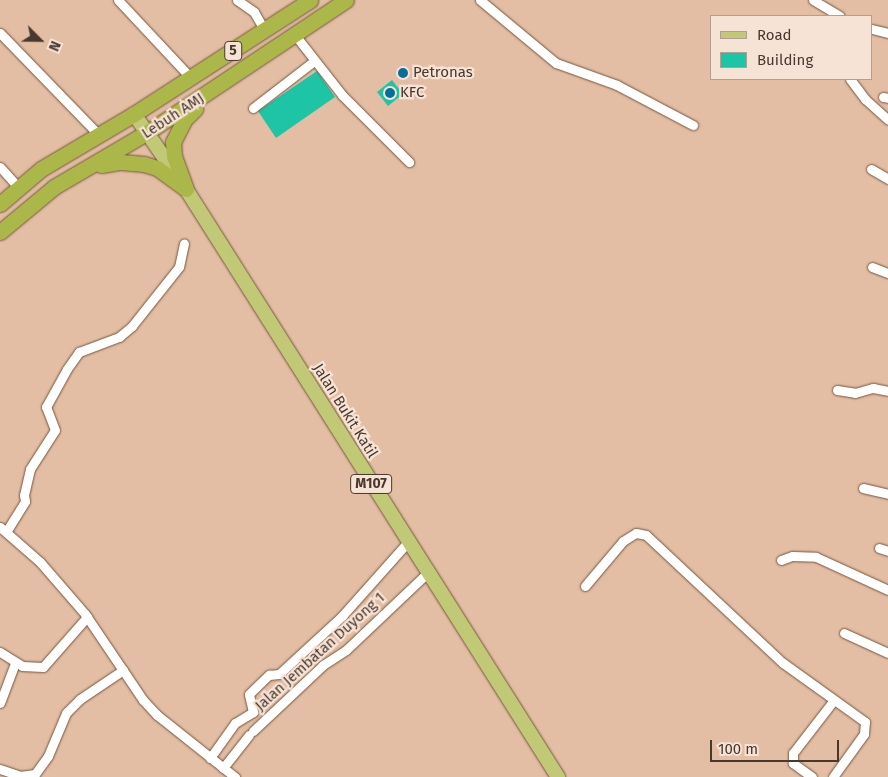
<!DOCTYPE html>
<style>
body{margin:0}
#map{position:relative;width:888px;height:777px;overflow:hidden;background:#e4bea4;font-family:"Fira Sans",sans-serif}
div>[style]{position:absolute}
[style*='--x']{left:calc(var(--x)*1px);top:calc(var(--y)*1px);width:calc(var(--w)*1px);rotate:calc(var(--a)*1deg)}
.building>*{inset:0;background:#1ec4a6}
.roads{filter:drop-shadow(0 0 1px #77563f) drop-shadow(0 0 1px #77563f)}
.minor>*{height:9px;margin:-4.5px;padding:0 4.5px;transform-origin:4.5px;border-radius:4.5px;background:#fff}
.primary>*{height:14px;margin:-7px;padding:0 7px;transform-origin:7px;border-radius:7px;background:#c1c977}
.trunk>*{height:15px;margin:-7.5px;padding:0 7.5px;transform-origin:7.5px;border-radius:7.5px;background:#acb74a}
.dots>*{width:14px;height:14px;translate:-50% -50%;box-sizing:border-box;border:2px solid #f7e3d6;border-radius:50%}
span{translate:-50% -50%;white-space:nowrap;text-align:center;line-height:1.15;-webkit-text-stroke:4.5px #f7e3d6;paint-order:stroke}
.shield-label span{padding:1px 4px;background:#f7e3d6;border:1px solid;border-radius:4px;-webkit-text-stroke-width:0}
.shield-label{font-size:14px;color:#48382e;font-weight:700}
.poi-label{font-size:15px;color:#48382e}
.left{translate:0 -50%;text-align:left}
.street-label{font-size:15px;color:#48382e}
.legend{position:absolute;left:710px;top:15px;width:162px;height:65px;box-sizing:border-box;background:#f7e3d6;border:1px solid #b19f93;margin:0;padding:6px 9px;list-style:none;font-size:15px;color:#48382e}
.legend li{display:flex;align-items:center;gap:10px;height:25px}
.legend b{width:25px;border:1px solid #b19f93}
.north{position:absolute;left:15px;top:15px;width:50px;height:50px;-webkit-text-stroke:4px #f7e3d6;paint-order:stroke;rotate:113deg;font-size:14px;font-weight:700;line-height:20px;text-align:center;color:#48382e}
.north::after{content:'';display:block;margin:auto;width:18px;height:22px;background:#48382e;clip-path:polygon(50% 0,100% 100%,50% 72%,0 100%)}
.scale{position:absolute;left:710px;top:740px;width:129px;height:22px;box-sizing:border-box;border:2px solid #48382e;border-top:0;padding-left:6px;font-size:15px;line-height:18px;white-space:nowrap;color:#48382e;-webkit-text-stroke:4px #f7e3d6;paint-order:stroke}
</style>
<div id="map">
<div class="building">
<div style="clip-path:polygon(317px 71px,335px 97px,276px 138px,258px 111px)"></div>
<div style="clip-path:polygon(392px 80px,403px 94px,388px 106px,377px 92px)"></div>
</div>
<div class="roads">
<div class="minor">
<div style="--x:118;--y:0;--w:107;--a:46.9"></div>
<div style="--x:237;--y:0;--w:21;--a:35"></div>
<div style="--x:254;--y:12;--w:22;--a:60"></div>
<div style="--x:480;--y:0;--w:99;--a:39.7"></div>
<div style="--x:556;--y:63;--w:65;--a:19.8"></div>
<div style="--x:617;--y:85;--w:86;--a:27.8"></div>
<div style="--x:813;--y:0;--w:31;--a:31"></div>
<div style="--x:872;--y:29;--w:16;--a:14"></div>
<div style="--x:0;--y:33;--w:142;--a:45.9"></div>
<div style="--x:295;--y:35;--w:76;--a:51.9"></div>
<div style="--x:342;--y:95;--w:95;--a:45"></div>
<div style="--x:850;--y:79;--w:25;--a:53"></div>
<div style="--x:865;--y:99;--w:31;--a:42"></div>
<div style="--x:883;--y:97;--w:5;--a:11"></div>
<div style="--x:253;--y:108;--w:77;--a:-37.6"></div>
<div style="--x:0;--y:167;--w:28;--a:48"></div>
<div style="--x:871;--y:169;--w:20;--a:30"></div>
<div style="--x:872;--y:267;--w:17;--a:21"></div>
<div style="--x:837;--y:390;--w:18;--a:9"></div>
<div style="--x:855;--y:393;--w:19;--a:-16"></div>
<div style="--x:873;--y:388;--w:15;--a:11"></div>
<div style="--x:863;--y:488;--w:26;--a:13"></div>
<div style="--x:0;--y:527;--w:53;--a:41.2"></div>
<div style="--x:40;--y:562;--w:69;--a:49.1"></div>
<div style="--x:85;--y:614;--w:104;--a:56"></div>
<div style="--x:143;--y:700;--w:21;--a:47"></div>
<div style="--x:157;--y:715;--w:100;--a:38.5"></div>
<div style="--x:6;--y:532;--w:36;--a:-58"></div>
<div style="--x:25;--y:501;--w:6;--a:-99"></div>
<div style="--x:24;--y:495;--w:27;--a:-77"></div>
<div style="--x:30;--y:469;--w:46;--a:-57.3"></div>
<div style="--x:55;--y:430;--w:25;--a:-111"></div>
<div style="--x:46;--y:407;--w:43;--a:-61.1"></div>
<div style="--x:67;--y:369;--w:21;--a:-55"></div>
<div style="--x:79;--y:352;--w:43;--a:-20.6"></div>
<div style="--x:119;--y:337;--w:17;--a:-40"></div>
<div style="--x:132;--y:326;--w:75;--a:-51.5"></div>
<div style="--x:179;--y:267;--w:24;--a:-78"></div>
<div style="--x:879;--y:548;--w:9;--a:18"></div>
<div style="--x:781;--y:560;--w:12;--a:-20"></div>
<div style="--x:792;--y:556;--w:24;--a:2"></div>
<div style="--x:816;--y:557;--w:79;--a:24.6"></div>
<div style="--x:585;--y:586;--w:59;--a:-49.8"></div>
<div style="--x:623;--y:541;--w:15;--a:-32"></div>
<div style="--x:636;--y:533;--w:10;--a:11"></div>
<div style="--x:646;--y:535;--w:187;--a:43.1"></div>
<div style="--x:783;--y:663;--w:101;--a:35.7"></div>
<div style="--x:865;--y:722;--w:12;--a:95"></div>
<div style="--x:864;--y:734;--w:53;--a:125.8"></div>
<div style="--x:844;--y:633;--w:48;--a:24.4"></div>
<div style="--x:0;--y:652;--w:26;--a:32"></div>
<div style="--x:22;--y:666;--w:21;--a:3"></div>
<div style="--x:43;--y:667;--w:67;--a:-48.7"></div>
<div style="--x:0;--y:703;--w:43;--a:-69.4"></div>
<div style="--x:253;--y:731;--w:96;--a:-43.3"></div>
<div style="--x:323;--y:665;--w:27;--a:-33"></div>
<div style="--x:346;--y:650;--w:112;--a:-43.5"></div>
<div style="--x:210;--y:758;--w:43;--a:-54.5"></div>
<div style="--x:235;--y:723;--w:21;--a:-31"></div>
<div style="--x:253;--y:712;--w:18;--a:-103"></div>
<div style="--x:249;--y:694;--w:28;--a:-44"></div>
<div style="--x:269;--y:675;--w:10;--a:-6"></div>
<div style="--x:279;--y:674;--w:86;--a:-42.6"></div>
<div style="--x:342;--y:616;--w:99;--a:-48.3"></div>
<div style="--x:223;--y:768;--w:42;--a:-51.8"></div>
<div style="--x:0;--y:769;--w:21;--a:19"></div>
<div style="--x:20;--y:776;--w:15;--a:-8"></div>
<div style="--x:35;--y:774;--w:22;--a:-54"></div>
<div style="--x:48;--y:756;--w:47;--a:-67.3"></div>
<div style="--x:66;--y:713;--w:20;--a:-45"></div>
<div style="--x:80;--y:699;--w:52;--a:-34"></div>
<div style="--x:812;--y:777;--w:24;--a:-144"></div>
<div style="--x:793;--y:763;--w:10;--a:-90"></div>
<div style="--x:793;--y:753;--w:67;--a:-52.3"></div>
</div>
<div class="primary">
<div style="--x:134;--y:114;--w:91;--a:55.3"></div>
<div style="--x:186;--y:189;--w:696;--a:57.68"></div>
</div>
<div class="trunk">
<div style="--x:101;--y:165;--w:20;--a:-9"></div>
<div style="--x:121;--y:162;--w:23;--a:5"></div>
<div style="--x:144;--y:164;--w:14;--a:17"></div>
<div style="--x:157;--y:168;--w:34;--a:36"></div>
<div style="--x:186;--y:189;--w:35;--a:-110"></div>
<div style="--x:174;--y:156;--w:14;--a:-94"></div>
<div style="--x:173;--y:142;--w:25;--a:-63"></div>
<div style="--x:184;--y:120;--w:16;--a:-45"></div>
<div style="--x:0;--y:204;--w:54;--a:-40.5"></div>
<div style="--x:41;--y:169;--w:108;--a:-30.6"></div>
<div style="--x:134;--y:114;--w:210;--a:-32.9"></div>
<div style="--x:0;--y:232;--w:70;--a:-39.8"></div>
<div style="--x:54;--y:187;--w:107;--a:-30.4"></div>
<div style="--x:146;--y:133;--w:240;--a:-33.6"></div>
</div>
</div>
<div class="dots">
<div style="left:403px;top:73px;background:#066e9b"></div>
<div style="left:390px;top:93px;background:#066e9b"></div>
</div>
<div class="shield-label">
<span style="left:233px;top:51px">5</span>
<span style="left:371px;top:484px">M107</span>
</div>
<div class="poi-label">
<span class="left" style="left:413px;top:73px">Petronas</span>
<span class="left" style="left:400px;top:93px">KFC</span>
</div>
<div class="street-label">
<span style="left:173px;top:116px;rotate:-33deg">Lebuh AMJ</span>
<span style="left:345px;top:411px;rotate:58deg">Jalan Bukit Katil</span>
<span style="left:320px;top:652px;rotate:-42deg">Jalan Jembatan Duyong 1</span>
</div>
<ul class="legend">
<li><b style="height:6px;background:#c1c977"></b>Road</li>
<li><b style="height:14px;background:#1ec4a6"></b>Building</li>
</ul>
<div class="north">N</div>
<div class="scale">100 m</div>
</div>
